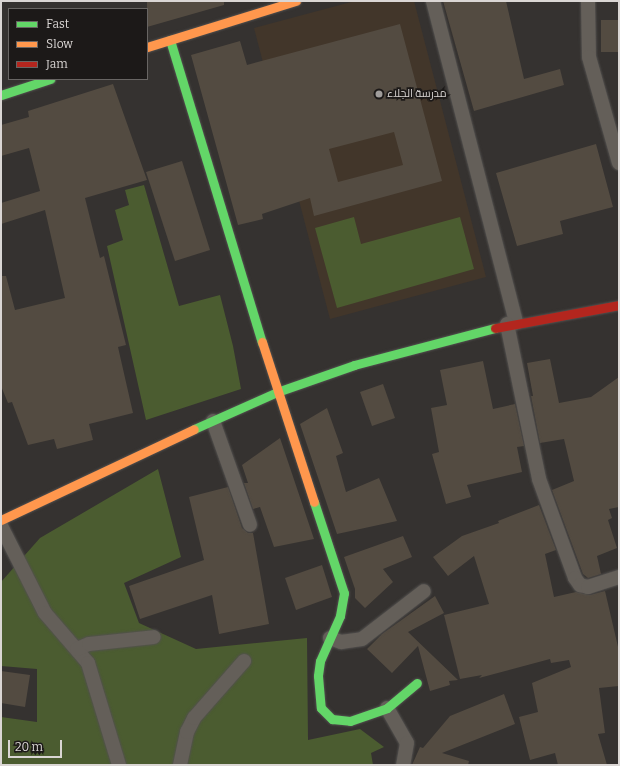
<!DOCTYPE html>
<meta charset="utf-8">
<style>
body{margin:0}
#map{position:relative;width:620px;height:766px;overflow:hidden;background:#353230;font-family:Bitter,Cairo,serif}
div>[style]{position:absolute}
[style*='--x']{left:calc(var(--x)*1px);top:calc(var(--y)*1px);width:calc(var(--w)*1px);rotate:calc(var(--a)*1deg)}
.education>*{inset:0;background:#42362a}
.green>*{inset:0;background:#4b5c30}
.building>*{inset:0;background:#534b41}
.roads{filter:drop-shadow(0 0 1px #52504e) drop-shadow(0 0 1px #52504e)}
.street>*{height:14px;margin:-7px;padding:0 7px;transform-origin:7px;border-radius:7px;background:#645f59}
.fast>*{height:9px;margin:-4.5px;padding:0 4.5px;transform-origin:4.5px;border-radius:4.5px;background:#63d668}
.slow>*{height:9px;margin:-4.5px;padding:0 4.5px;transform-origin:4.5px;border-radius:4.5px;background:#ff974d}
.jam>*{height:9px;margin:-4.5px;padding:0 4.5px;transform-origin:4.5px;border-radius:4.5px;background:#b3261e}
.dots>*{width:11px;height:11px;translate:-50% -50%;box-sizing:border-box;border:2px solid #1c1918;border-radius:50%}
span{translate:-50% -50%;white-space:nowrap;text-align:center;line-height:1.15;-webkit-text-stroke:3.5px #1c1918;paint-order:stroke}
.poi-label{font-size:11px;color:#dad6d4}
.left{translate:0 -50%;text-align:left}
.frame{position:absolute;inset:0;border:2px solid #dad6d4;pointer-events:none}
.legend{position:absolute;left:8px;top:8px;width:140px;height:72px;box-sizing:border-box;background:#1c1918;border:1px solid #686563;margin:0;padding:5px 7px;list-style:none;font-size:12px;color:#dad6d4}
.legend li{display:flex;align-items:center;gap:8px;height:20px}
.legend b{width:20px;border:1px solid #686563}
.scale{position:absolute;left:8px;top:740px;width:54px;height:18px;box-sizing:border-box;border:2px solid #dad6d4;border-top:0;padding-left:5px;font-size:12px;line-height:14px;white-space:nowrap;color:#dad6d4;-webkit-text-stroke:3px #1c1918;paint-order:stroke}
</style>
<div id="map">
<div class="education">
<div style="clip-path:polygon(355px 1px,414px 1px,486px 277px,330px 319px,254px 28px)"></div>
</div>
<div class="green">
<div style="clip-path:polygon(144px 185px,179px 306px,220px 295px,233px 346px,241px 389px,146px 420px,107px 246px,123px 240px,115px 210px,129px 205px,125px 190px)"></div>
<div style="clip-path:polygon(354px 217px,361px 244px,460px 217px,474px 269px,337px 308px,315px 228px)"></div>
<div style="clip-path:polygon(158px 469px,181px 557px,124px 583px,139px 623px,196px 649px,307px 638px,308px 740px,360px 729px,384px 747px,371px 753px,373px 765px,1px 765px,1px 717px,37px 722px,37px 669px,1px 666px,1px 582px,40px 538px)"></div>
</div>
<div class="building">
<div style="clip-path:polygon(147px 1px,224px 1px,224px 5px,147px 27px)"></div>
<div style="clip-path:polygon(443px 1px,506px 1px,524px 79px,560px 69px,564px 85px,474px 111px)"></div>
<div style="clip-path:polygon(601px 20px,619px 20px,619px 52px,601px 52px)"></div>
<div style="clip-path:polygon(evenodd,400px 24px,442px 181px,314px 216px,310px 198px,262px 214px,263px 219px,238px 225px,191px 55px,240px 41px,247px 65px,400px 24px,394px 132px,403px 165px,338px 182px,329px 149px,394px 132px)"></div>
<div style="clip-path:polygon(113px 84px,147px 180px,85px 198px,100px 258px,104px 256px,126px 345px,118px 347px,133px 413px,89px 424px,93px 440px,57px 449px,54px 439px,28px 445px,12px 402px,8px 403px,1px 386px,1px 276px,6px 276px,15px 310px,65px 298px,45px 210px,1px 224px,1px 203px,40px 191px,29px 148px,1px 156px,1px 125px,29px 117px,28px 111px)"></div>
<div style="clip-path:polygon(596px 144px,613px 207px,560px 221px,563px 234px,517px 246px,496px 173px)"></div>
<div style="clip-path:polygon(182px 161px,210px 250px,175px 261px,146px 172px)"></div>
<div style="clip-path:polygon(550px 359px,559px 403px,591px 397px,619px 377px,619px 507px,609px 509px,612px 518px,608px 520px,617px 548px,597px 556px,601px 574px,588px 578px,583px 574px,552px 490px,574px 481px,564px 439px,540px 443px,531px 396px,533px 396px,527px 363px)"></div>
<div style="clip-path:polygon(483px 361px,493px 409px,515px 404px,524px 446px,517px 447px,522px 472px,467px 485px,471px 497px,446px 504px,432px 454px,439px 452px,431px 408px,447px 405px,440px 370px)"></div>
<div style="clip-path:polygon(383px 384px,395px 418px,372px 426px,360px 392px)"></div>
<div style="clip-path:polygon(327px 408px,343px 453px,336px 456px,346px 492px,379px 478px,397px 521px,337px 534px,300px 424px)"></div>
<div style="clip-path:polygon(280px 438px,314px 539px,274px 547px,260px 507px,253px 509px,244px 483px,248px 483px,242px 465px)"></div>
<div style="clip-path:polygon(228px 487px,242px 528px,248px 533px,253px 533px,269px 624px,219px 634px,212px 595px,140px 619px,129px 586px,204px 560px,189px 497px)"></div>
<div style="clip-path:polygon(539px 505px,556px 550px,545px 554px,554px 597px,576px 592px,590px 595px,605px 591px,619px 651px,619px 686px,599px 688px,605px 733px,598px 734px,607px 765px,558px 765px,555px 753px,530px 760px,519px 717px,538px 712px,532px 683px,571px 667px,569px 660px,551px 663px,550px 659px,479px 678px,482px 675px,460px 679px,444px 615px,489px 604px,474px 556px,448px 576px,433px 557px,462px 536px,499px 523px,498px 521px)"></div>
<div style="clip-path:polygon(403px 536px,412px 557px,383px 569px,393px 582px,365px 608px,355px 598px,355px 589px,344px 557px)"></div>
<div style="clip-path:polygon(322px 565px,332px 597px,296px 610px,285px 578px)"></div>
<div style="clip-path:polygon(435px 596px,444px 613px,408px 632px,458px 680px,449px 681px,450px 685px,430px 691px,418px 646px,392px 673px,367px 649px,382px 634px)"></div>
<div style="clip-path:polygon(1px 671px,30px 675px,25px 707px,1px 703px)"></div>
<div style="clip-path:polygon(504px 694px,515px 724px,442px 753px,469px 761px,468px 765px,412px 765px,420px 747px,423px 748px,450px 716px)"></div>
</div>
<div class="roads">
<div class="street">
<div style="--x:433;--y:1;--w:332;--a:75.5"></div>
<div style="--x:588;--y:1;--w:56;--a:89"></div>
<div style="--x:589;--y:57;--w:110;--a:74.2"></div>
<div style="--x:507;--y:324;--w:158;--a:78.3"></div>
<div style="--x:539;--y:479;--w:105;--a:70"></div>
<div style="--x:575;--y:578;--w:9;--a:54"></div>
<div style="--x:580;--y:585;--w:8;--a:14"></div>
<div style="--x:588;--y:587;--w:33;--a:-18"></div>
<div style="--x:213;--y:421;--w:110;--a:70.4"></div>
<div style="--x:1;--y:526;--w:97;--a:63.2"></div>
<div style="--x:45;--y:613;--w:66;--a:49.3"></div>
<div style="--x:88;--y:663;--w:107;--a:73.1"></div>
<div style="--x:330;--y:638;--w:12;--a:20"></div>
<div style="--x:341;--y:642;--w:21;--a:-8"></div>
<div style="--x:362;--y:639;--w:78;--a:-37.7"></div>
<div style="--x:77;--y:649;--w:13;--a:-23"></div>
<div style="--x:89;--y:644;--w:65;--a:-6.1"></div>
<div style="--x:387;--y:708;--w:40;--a:60.3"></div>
<div style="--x:407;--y:743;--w:22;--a:100"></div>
<div style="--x:180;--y:765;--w:34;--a:-78"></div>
<div style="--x:187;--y:732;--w:16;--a:-63"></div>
<div style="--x:194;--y:718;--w:76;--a:-48.7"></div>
</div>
<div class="fast">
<div style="--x:170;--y:40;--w:316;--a:73.1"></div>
<div style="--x:1;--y:95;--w:52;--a:-18.1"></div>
<div style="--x:194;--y:429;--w:91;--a:-24"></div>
<div style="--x:277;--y:392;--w:82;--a:-19.3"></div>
<div style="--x:354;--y:365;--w:146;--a:-14.7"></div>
<div style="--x:314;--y:502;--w:96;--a:71.8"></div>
<div style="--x:344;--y:593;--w:23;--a:100"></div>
<div style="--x:340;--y:616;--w:49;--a:114"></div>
<div style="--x:320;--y:661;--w:15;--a:98"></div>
<div style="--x:318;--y:676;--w:32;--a:85"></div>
<div style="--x:321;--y:708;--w:16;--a:45"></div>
<div style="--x:332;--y:719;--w:18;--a:6"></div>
<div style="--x:350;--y:721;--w:39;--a:-19"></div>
<div style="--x:387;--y:708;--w:39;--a:-40"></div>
</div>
<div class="slow">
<div style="--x:147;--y:47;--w:156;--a:-17.2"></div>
<div style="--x:262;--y:342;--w:168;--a:72"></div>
<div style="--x:1;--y:520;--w:213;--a:-25.2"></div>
</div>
<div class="jam">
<div style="--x:495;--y:328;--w:126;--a:-10.5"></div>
</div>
</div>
<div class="dots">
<div style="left:379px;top:94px;background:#a09d9b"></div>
</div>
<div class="poi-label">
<span class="left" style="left:387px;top:94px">مدرسة الجلاء</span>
</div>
<div class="frame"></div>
<ul class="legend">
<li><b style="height:5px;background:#63d668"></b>Fast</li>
<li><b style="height:5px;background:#ff974d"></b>Slow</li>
<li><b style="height:5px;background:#b3261e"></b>Jam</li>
</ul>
<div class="scale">20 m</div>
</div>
